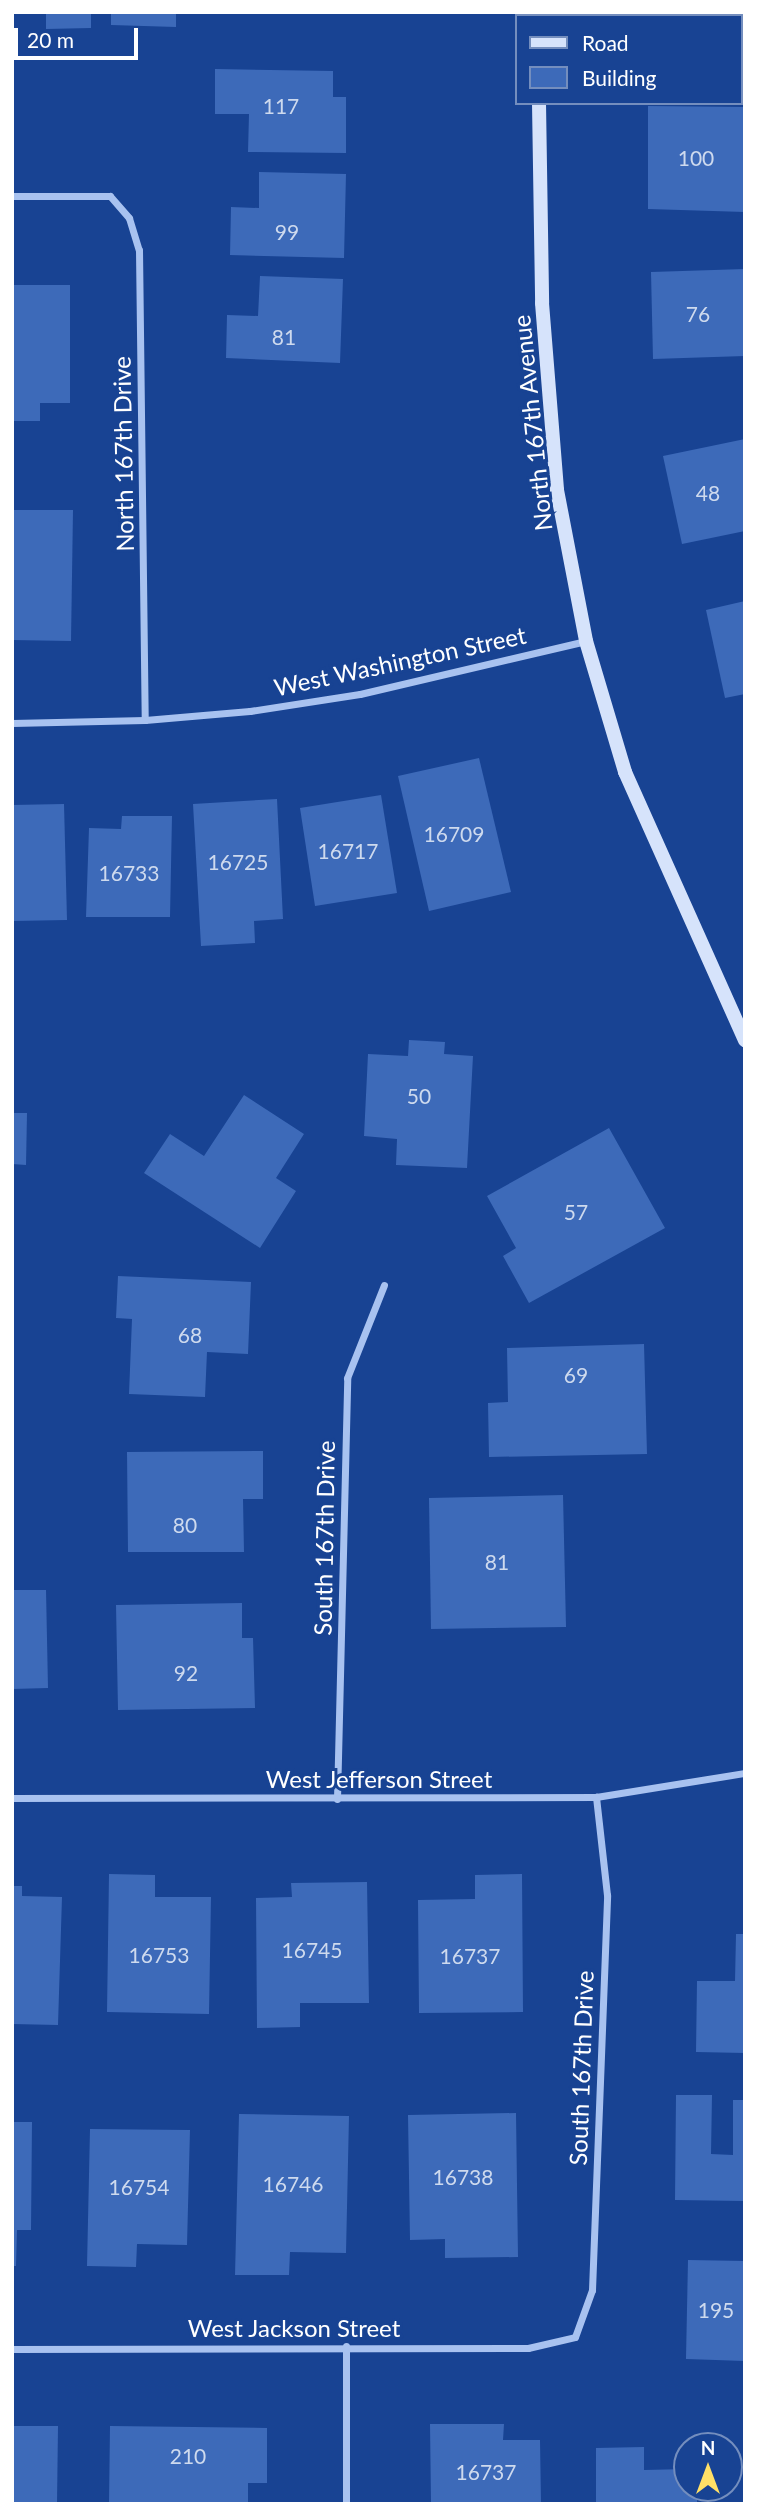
<!DOCTYPE html>
<style>
body{margin:0}
#map{position:relative;width:757px;height:2516px;overflow:hidden;background:#184393;font-family:Lato,sans-serif}
div>[style]{position:absolute}
[style*='--x']{left:calc(var(--x)*1px);top:calc(var(--y)*1px);width:calc(var(--w)*1px);rotate:calc(var(--a)*1deg)}
.building>*{inset:0;background:#3d6ab9}
.street>*{height:7px;margin:-3.5px;padding:0 3.5px;transform-origin:3.5px;border-radius:3.5px;background:#a8c2f0}
.secondary>*{height:14px;margin:-7px;padding:0 7px;transform-origin:7px;border-radius:7px;background:#d6e3fb}
span{translate:-50% -50%;white-space:nowrap;text-align:center;line-height:1.15;-webkit-text-stroke:6px #184393;paint-order:stroke}
.number-label{font-size:21px;color:#cedaee}
.number-label span{-webkit-text-stroke-width:0}
.street-label{font-size:24px;color:#fff}
.frame{position:absolute;inset:0;border:14px solid #fff;pointer-events:none}
.legend{position:absolute;left:515px;top:14px;width:228px;height:91px;box-sizing:border-box;background:#184393;border:2px solid #748ebe;margin:0;padding:9px 12px;list-style:none;font-size:21px;color:#fff}
.legend li{display:flex;align-items:center;gap:14px;height:35px}
.legend b{width:35px;border:2px solid #748ebe}
.north{position:absolute;left:673px;top:2432px;width:70px;height:70px;box-sizing:border-box;background:#184393;border:2px solid #748ebe;border-radius:50%;rotate:0deg;font-size:19px;font-weight:700;line-height:28px;text-align:center;color:#fff}
.north::after{content:'';display:block;margin:auto;width:24px;height:32px;background:#ffe067;clip-path:polygon(50% 0,100% 100%,50% 72%,0 100%)}
.scale{position:absolute;left:14px;top:28px;width:124px;height:32px;box-sizing:border-box;border:4px solid #fff;border-top:0;padding-left:9px;font-size:21px;line-height:24px;white-space:nowrap;color:#fff;-webkit-text-stroke:5px #184393;paint-order:stroke}
</style>
<div id="map">
<div class="building">
<div style="clip-path:polygon(46px 12px,91px 12px,91px 28px,46px 29px)"></div>
<div style="clip-path:polygon(111px 12px,176px 12px,176px 27px,111px 25px)"></div>
<div style="clip-path:polygon(652px 12px,745px 12px,745px 79px,741px 79px,741px 16px,652px 16px)"></div>
<div style="clip-path:polygon(215px 69px,333px 71px,333px 97px,346px 97px,346px 153px,248px 152px,249px 114px,215px 114px)"></div>
<div style="clip-path:polygon(648px 106px,745px 107px,745px 212px,648px 209px)"></div>
<div style="clip-path:polygon(259px 172px,346px 174px,344px 258px,230px 255px,231px 207px,259px 208px)"></div>
<div style="clip-path:polygon(745px 269px,745px 356px,653px 359px,651px 272px)"></div>
<div style="clip-path:polygon(260px 276px,343px 279px,340px 363px,226px 358px,227px 315px,258px 316px)"></div>
<div style="clip-path:polygon(12px 285px,70px 285px,70px 403px,40px 403px,40px 421px,12px 421px)"></div>
<div style="clip-path:polygon(745px 439px,745px 531px,682px 544px,663px 456px)"></div>
<div style="clip-path:polygon(12px 510px,73px 510px,71px 641px,12px 640px)"></div>
<div style="clip-path:polygon(745px 601px,745px 694px,725px 698px,706px 610px)"></div>
<div style="clip-path:polygon(479px 758px,511px 892px,429px 911px,398px 776px)"></div>
<div style="clip-path:polygon(381px 795px,397px 893px,315px 906px,300px 808px)"></div>
<div style="clip-path:polygon(277px 799px,283px 919px,254px 921px,255px 943px,201px 946px,193px 804px)"></div>
<div style="clip-path:polygon(64px 804px,67px 920px,12px 921px,12px 805px)"></div>
<div style="clip-path:polygon(122px 816px,172px 816px,170px 917px,86px 917px,89px 828px,121px 829px)"></div>
<div style="clip-path:polygon(409px 1040px,445px 1042px,444px 1054px,473px 1056px,467px 1168px,396px 1165px,397px 1139px,364px 1136px,368px 1054px,408px 1056px)"></div>
<div style="clip-path:polygon(244px 1095px,304px 1134px,276px 1178px,296px 1191px,260px 1248px,144px 1173px,170px 1134px,204px 1156px)"></div>
<div style="clip-path:polygon(12px 1113px,27px 1113px,26px 1165px,12px 1164px)"></div>
<div style="clip-path:polygon(609px 1128px,665px 1228px,529px 1303px,503px 1256px,516px 1248px,487px 1196px)"></div>
<div style="clip-path:polygon(118px 1276px,251px 1282px,248px 1354px,207px 1352px,205px 1397px,129px 1394px,132px 1319px,116px 1318px)"></div>
<div style="clip-path:polygon(644px 1344px,647px 1454px,489px 1457px,488px 1403px,508px 1402px,507px 1348px)"></div>
<div style="clip-path:polygon(263px 1451px,263px 1499px,243px 1499px,244px 1552px,128px 1552px,127px 1452px)"></div>
<div style="clip-path:polygon(563px 1495px,566px 1627px,431px 1629px,429px 1498px)"></div>
<div style="clip-path:polygon(12px 1590px,46px 1590px,48px 1688px,12px 1689px)"></div>
<div style="clip-path:polygon(242px 1603px,242px 1638px,253px 1638px,255px 1708px,118px 1710px,116px 1605px)"></div>
<div style="clip-path:polygon(109px 1874px,155px 1875px,155px 1897px,211px 1897px,209px 2014px,107px 2012px)"></div>
<div style="clip-path:polygon(522px 1874px,523px 2012px,419px 2013px,418px 1900px,475px 1899px,475px 1875px)"></div>
<div style="clip-path:polygon(367px 1882px,369px 2003px,300px 2003px,300px 2027px,257px 2028px,256px 1898px,292px 1897px,291px 1883px)"></div>
<div style="clip-path:polygon(12px 1886px,22px 1886px,22px 1896px,62px 1897px,58px 2025px,12px 2024px)"></div>
<div style="clip-path:polygon(736px 1934px,745px 1934px,745px 2053px,696px 2052px,697px 1981px,735px 1981px)"></div>
<div style="clip-path:polygon(676px 2095px,712px 2095px,711px 2154px,733px 2155px,733px 2100px,745px 2100px,745px 2201px,675px 2200px)"></div>
<div style="clip-path:polygon(516px 2113px,518px 2257px,445px 2258px,445px 2239px,410px 2240px,408px 2115px)"></div>
<div style="clip-path:polygon(239px 2114px,349px 2116px,346px 2253px,290px 2252px,289px 2275px,235px 2275px)"></div>
<div style="clip-path:polygon(12px 2122px,32px 2122px,31px 2230px,17px 2230px,16px 2266px,12px 2266px)"></div>
<div style="clip-path:polygon(90px 2129px,190px 2130px,187px 2245px,137px 2244px,136px 2267px,87px 2266px)"></div>
<div style="clip-path:polygon(688px 2260px,745px 2261px,745px 2361px,686px 2359px)"></div>
<div style="clip-path:polygon(430px 2424px,504px 2424px,503px 2440px,540px 2440px,541px 2504px,431px 2504px)"></div>
<div style="clip-path:polygon(13px 2426px,58px 2426px,57px 2504px,12px 2504px)"></div>
<div style="clip-path:polygon(110px 2426px,267px 2428px,267px 2483px,248px 2483px,248px 2504px,109px 2504px)"></div>
<div style="clip-path:polygon(644px 2447px,644px 2470px,687px 2469px,687px 2488px,697px 2488px,697px 2504px,596px 2504px,596px 2448px)"></div>
</div>
<div class="street">
<div style="--x:12;--y:196;--w:98;--a:0"></div>
<div style="--x:110;--y:196;--w:29;--a:49"></div>
<div style="--x:129;--y:218;--w:34;--a:73"></div>
<div style="--x:139;--y:250;--w:470;--a:89.3"></div>
<div style="--x:12;--y:723;--w:133;--a:-1.3"></div>
<div style="--x:145;--y:720;--w:105;--a:-4.9"></div>
<div style="--x:250;--y:711;--w:111;--a:-8.8"></div>
<div style="--x:360;--y:694;--w:232;--a:-13.2"></div>
<div style="--x:12;--y:1798;--w:584;--a:-0.1"></div>
<div style="--x:596;--y:1797;--w:151;--a:-9.2"></div>
<div style="--x:337;--y:1799;--w:421;--a:-88.6"></div>
<div style="--x:347;--y:1378;--w:100;--a:-68.3"></div>
<div style="--x:12;--y:2349;--w:516;--a:-0.11"></div>
<div style="--x:528;--y:2348;--w:48;--a:-13.2"></div>
<div style="--x:575;--y:2337;--w:50;--a:-70.1"></div>
<div style="--x:592;--y:2290;--w:395;--a:-87.8"></div>
<div style="--x:607;--y:1895;--w:99;--a:-96.4"></div>
<div style="--x:346;--y:2504;--w:158;--a:-90"></div>
</div>
<div class="secondary">
<div style="--x:538;--y:12;--w:4;--a:90"></div>
<div style="--x:539;--y:103;--w:200;--a:89.1"></div>
<div style="--x:542;--y:303;--w:188;--a:85.4"></div>
<div style="--x:557;--y:490;--w:154;--a:79.1"></div>
<div style="--x:586;--y:641;--w:137;--a:73.4"></div>
<div style="--x:625;--y:772;--w:294;--a:65.9"></div>
</div>
<div class="number-label">
<span style="left:281px;top:106px">117</span>
<span style="left:696px;top:158px">100</span>
<span style="left:287px;top:232px">99</span>
<span style="left:698px;top:314px">76</span>
<span style="left:284px;top:337px">81</span>
<span style="left:708px;top:493px">48</span>
<span style="left:454px;top:834px">16709</span>
<span style="left:348px;top:851px">16717</span>
<span style="left:238px;top:862px">16725</span>
<span style="left:129px;top:873px">16733</span>
<span style="left:419px;top:1096px">50</span>
<span style="left:576px;top:1212px">57</span>
<span style="left:190px;top:1335px">68</span>
<span style="left:576px;top:1375px">69</span>
<span style="left:185px;top:1525px">80</span>
<span style="left:497px;top:1562px">81</span>
<span style="left:186px;top:1673px">92</span>
<span style="left:312px;top:1950px">16745</span>
<span style="left:159px;top:1955px">16753</span>
<span style="left:470px;top:1956px">16737</span>
<span style="left:463px;top:2177px">16738</span>
<span style="left:293px;top:2184px">16746</span>
<span style="left:139px;top:2187px">16754</span>
<span style="left:716px;top:2310px">195</span>
<span style="left:188px;top:2456px">210</span>
<span style="left:486px;top:2472px">16737</span>
</div>
<div class="street-label">
<span style="left:532px;top:423px;rotate:-96deg">North 167th Avenue</span>
<span style="left:123px;top:454px;rotate:-91deg">North 167th Drive</span>
<span style="left:400px;top:661px;rotate:-12deg">West Washington Street</span>
<span style="left:324px;top:1538px;rotate:-89deg">South 167th Drive</span>
<span style="left:379px;top:1779px">West Jefferson Street</span>
<span style="left:581px;top:2068px;rotate:-88deg">South 167th Drive</span>
<span style="left:294px;top:2328px">West Jackson Street</span>
</div>
<div class="frame"></div>
<ul class="legend">
<li><b style="height:9px;background:#d6e3fb"></b>Road</li>
<li><b style="height:19px;background:#3d6ab9"></b>Building</li>
</ul>
<div class="north">N</div>
<div class="scale">20 m</div>
</div>
